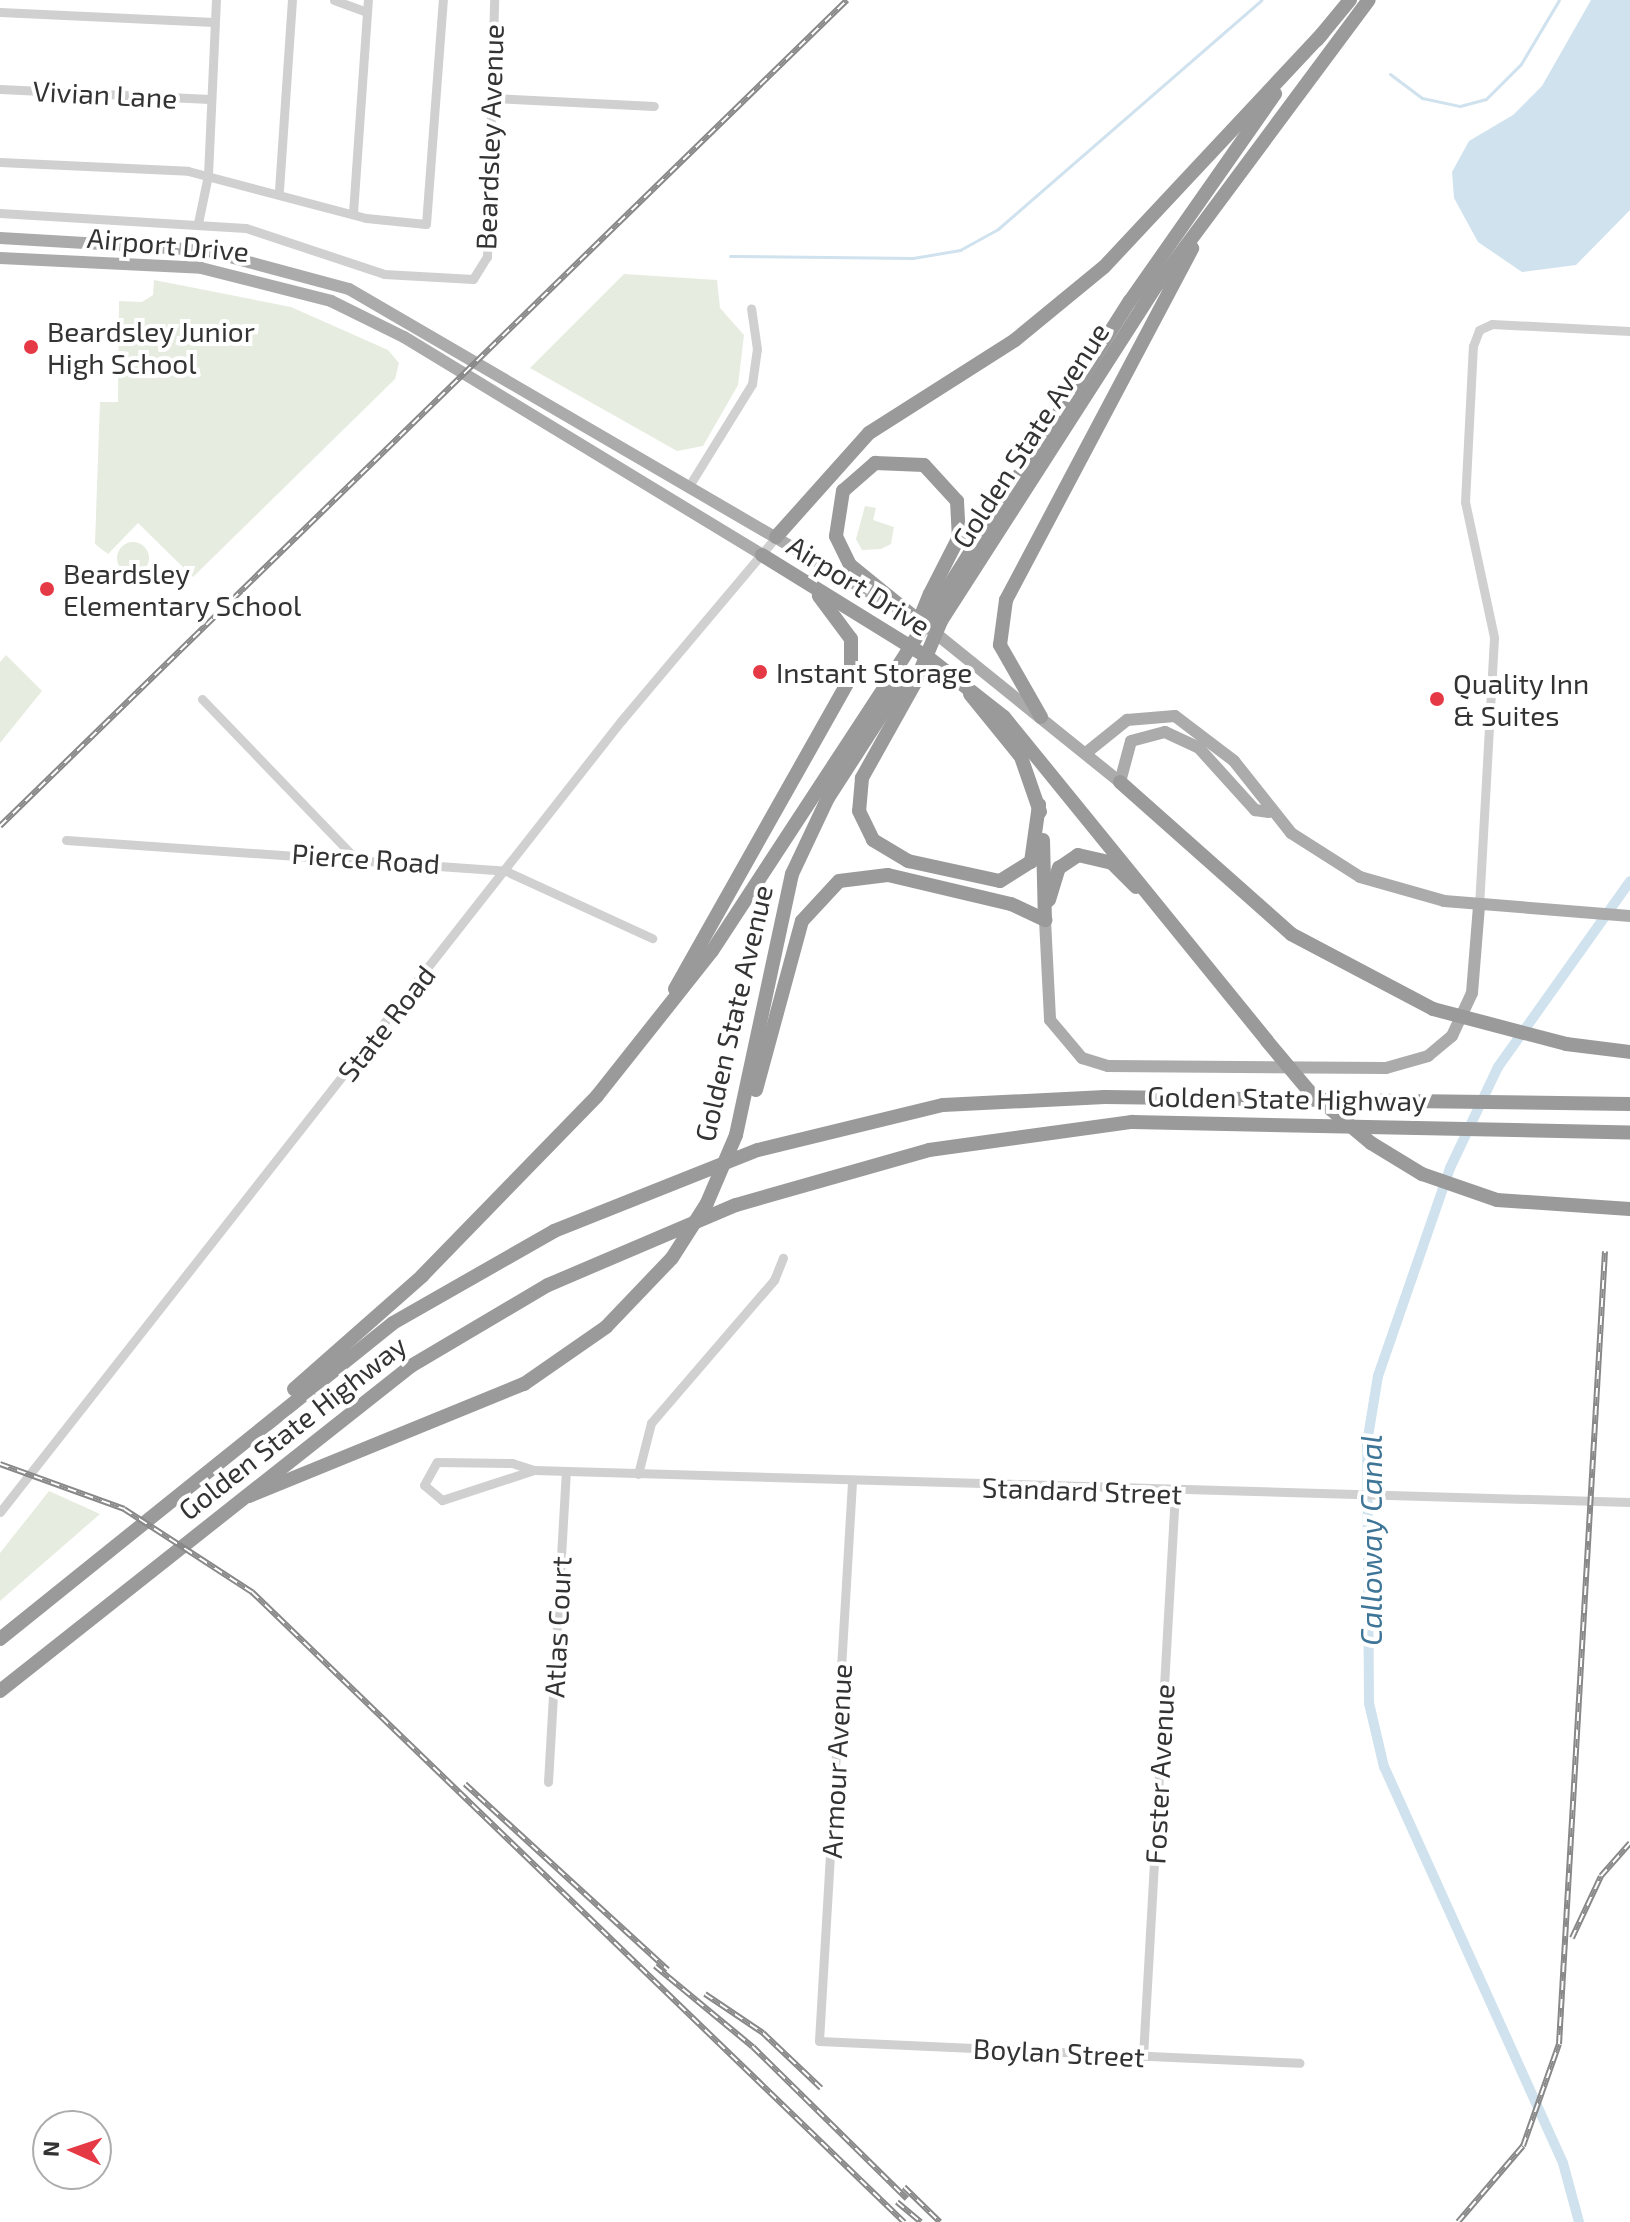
<!DOCTYPE html>
<style>
body{margin:0}
#map{position:relative;width:1630px;height:2222px;overflow:hidden;background:#fff;font-family:"Exo 2",sans-serif}
div>[style]{position:absolute}
[style*='--x']{left:calc(var(--x)*1px);top:calc(var(--y)*1px);width:calc(var(--w)*1px);rotate:calc(var(--a)*1deg)}
.green>*{inset:0;background:#e6ecdf}
.round{border-radius:50%}
.water>*{inset:0;background:#cfe2ee}
.stream>*{height:3px;margin:-1.5px;padding:0 1.5px;transform-origin:1.5px;border-radius:1.5px;background:#cfe2ee}
.canal>*{height:10px;margin:-5px;padding:0 5px;transform-origin:5px;border-radius:5px;background:#cfe2ee}
.minor>*{height:9px;margin:-4.5px;padding:0 4.5px;transform-origin:4.5px;border-radius:4.5px;background:#d0d0d0}
.major>*{height:12px;margin:-6px;padding:0 6px;transform-origin:6px;border-radius:6px;background:#ababab}
.highway>*{height:14px;margin:-7px;padding:0 7px;transform-origin:7px;border-radius:7px;background:#9a9a9a}
.rail>*{height:6px;margin-top:-3px;transform-origin:0;background:repeating-linear-gradient(90deg,#fff 0 9px,#888 0 18px);box-sizing:border-box;border-block:2px solid #888}
.highway-bridge>*{height:14px;margin:-7px;padding:0 7px;transform-origin:7px;border-radius:7px;background:#9a9a9a}
.dots>*{width:22px;height:22px;translate:-50% -50%;box-sizing:border-box;border:4px solid #fff;border-radius:50%}
span{translate:-50% -50%;white-space:nowrap;text-align:center;line-height:1.15;-webkit-text-stroke:8px #fff;paint-order:stroke}
.street-label{font-size:28px;color:#333}
.poi-label{font-size:28px;color:#333}
.left{translate:0 -50%;text-align:left}
.water-label{font-size:30px;color:#3f7597;font-style:italic}
.north{position:absolute;left:32px;top:2110px;width:80px;height:80px;box-sizing:border-box;background:#fff;border:2px solid #adadad;border-radius:50%;rotate:273deg;font-size:22px;font-weight:700;line-height:32px;text-align:center;color:#333}
.north::after{content:'';display:block;margin:auto;width:28px;height:36px;background:#e63946;clip-path:polygon(50% 0,100% 100%,50% 72%,0 100%)}
</style>
<div id="map">
<div class="green">
<div style="clip-path:polygon(624px 274px,717px 280px,720px 308px,744px 335px,738px 385px,703px 446px,677px 451px,530px 368px)"></div>
<div style="clip-path:polygon(154px 280px,291px 307px,388px 350px,399px 363px,395px 379px,193px 577px,138px 523px,108px 554px,95px 544px,100px 402px,118px 402px,119px 301px,142px 302px,153px 295px)"></div>
<div style="clip-path:polygon(865px 506px,876px 508px,873px 520px,894px 527px,891px 544px,881px 549px,862px 550px,856px 539px)"></div>
<div class="round" style="left:117px;top:542px;width:32px;height:32px"></div>
<div style="clip-path:polygon(6px 655px,42px 691px,0 743px,0 662px)"></div>
<div style="clip-path:polygon(49px 1491px,100px 1514px,0 1601px,0 1553px)"></div>
</div>
<div class="water">
<div style="clip-path:polygon(1591px 0,1630px 0,1630px 210px,1576px 265px,1522px 272px,1478px 242px,1454px 198px,1452px 172px,1469px 141px,1513px 115px,1542px 86px)"></div>
</div>
<div class="stream">
<div style="--x:1390;--y:74;--w:40;--a:37"></div>
<div style="--x:1422;--y:98;--w:39;--a:12"></div>
<div style="--x:1460;--y:106;--w:27;--a:-15"></div>
<div style="--x:1486;--y:99;--w:49;--a:-45"></div>
<div style="--x:1521;--y:64;--w:74;--a:-59.3"></div>
<div style="--x:730;--y:256;--w:183;--a:0.6"></div>
<div style="--x:913;--y:258;--w:48;--a:-9.7"></div>
<div style="--x:960;--y:250;--w:43;--a:-28.9"></div>
<div style="--x:998;--y:229;--w:349;--a:-41"></div>
</div>
<div class="canal">
<div style="--x:1579;--y:2222;--w:61;--a:-105.2"></div>
<div style="--x:1563;--y:2163;--w:435;--a:-114.3"></div>
<div style="--x:1384;--y:1767;--w:66;--a:-103.2"></div>
<div style="--x:1369;--y:1703;--w:260;--a:-90.4"></div>
<div style="--x:1367;--y:1443;--w:68;--a:-80.7"></div>
<div style="--x:1378;--y:1376;--w:220;--a:-70.9"></div>
<div style="--x:1450;--y:1168;--w:112;--a:-64.6"></div>
<div style="--x:1498;--y:1067;--w:228;--a:-54.6"></div>
</div>
<div class="minor">
<div style="--x:334;--y:0;--w:35;--a:20"></div>
<div style="--x:0;--y:12;--w:214;--a:2.7"></div>
<div style="--x:0;--y:89;--w:210;--a:2.7"></div>
<div style="--x:492;--y:98;--w:162;--a:2.8"></div>
<div style="--x:0;--y:162;--w:188;--a:2.7"></div>
<div style="--x:188;--y:171;--w:184;--a:14.8"></div>
<div style="--x:366;--y:218;--w:60;--a:5.7"></div>
<div style="--x:426;--y:224;--w:225;--a:-85.7"></div>
<div style="--x:279;--y:190;--w:190;--a:-86.1"></div>
<div style="--x:0;--y:213;--w:246;--a:3.5"></div>
<div style="--x:246;--y:228;--w:145;--a:18.4"></div>
<div style="--x:384;--y:274;--w:89;--a:3.2"></div>
<div style="--x:473;--y:279;--w:26;--a:-58"></div>
<div style="--x:487;--y:257;--w:257;--a:-88.4"></div>
<div style="--x:353;--y:213;--w:214;--a:-86"></div>
<div style="--x:198;--y:223;--w:49;--a:-78.2"></div>
<div style="--x:208;--y:175;--w:175;--a:-87.4"></div>
<div style="--x:689;--y:486;--w:120;--a:-58.3"></div>
<div style="--x:752;--y:384;--w:35;--a:-82"></div>
<div style="--x:757;--y:349;--w:41;--a:-98.3"></div>
<div style="--x:202;--y:699;--w:218;--a:46.1"></div>
<div style="--x:66;--y:840;--w:441;--a:4"></div>
<div style="--x:506;--y:871;--w:161;--a:24.7"></div>
<div style="--x:1479;--y:906;--w:269;--a:-86.8"></div>
<div style="--x:1494;--y:637;--w:138;--a:-102.1"></div>
<div style="--x:1465;--y:502;--w:156;--a:-87.1"></div>
<div style="--x:1473;--y:346;--w:17;--a:-69"></div>
<div style="--x:1479;--y:330;--w:14;--a:-25"></div>
<div style="--x:1492;--y:324;--w:138;--a:2.9"></div>
<div style="--x:437;--y:1462;--w:75;--a:0.8"></div>
<div style="--x:512;--y:1463;--w:23;--a:18"></div>
<div style="--x:534;--y:1470;--w:97;--a:161.9"></div>
<div style="--x:442;--y:1500;--w:23;--a:-140"></div>
<div style="--x:424;--y:1485;--w:26;--a:-61"></div>
<div style="--x:534;--y:1470;--w:1096;--a:1.67"></div>
<div style="--x:638;--y:1474;--w:53;--a:-75.7"></div>
<div style="--x:651;--y:1423;--w:189;--a:-49.3"></div>
<div style="--x:774;--y:1280;--w:24;--a:-68"></div>
<div style="--x:852;--y:1482;--w:560;--a:93.38"></div>
<div style="--x:819;--y:2041;--w:481;--a:2.6"></div>
<div style="--x:0;--y:1512;--w:1006;--a:-51.87"></div>
<div style="--x:621;--y:721;--w:241;--a:-49.9"></div>
<div style="--x:548;--y:1782;--w:311;--a:-86.7"></div>
<div style="--x:1143;--y:2056;--w:565;--a:-86.75"></div>
</div>
<div class="major">
<div style="--x:0;--y:238;--w:204;--a:3.4"></div>
<div style="--x:204;--y:250;--w:150;--a:15.1"></div>
<div style="--x:349;--y:289;--w:630;--a:30.23"></div>
<div style="--x:0;--y:258;--w:201;--a:2.8"></div>
<div style="--x:201;--y:268;--w:134;--a:14.2"></div>
<div style="--x:331;--y:301;--w:81;--a:26.3"></div>
<div style="--x:404;--y:337;--w:419;--a:31.3"></div>
<div style="--x:929;--y:628;--w:245;--a:38.9"></div>
<div style="--x:1086;--y:753;--w:53;--a:-38.8"></div>
<div style="--x:1127;--y:720;--w:48;--a:-4.8"></div>
<div style="--x:1175;--y:716;--w:74;--a:37.3"></div>
<div style="--x:1234;--y:761;--w:92;--a:51.6"></div>
<div style="--x:1291;--y:833;--w:82;--a:32.5"></div>
<div style="--x:1360;--y:877;--w:87;--a:15.9"></div>
<div style="--x:1444;--y:901;--w:187;--a:4.6"></div>
<div style="--x:1120;--y:782;--w:42;--a:-75"></div>
<div style="--x:1131;--y:741;--w:35;--a:-15"></div>
<div style="--x:1165;--y:732;--w:38;--a:25"></div>
<div style="--x:1199;--y:748;--w:84;--a:47.9"></div>
<div style="--x:1255;--y:810;--w:14;--a:8"></div>
<div style="--x:1045;--y:920;--w:100;--a:87.1"></div>
<div style="--x:1050;--y:1020;--w:50;--a:49.9"></div>
<div style="--x:1082;--y:1058;--w:27;--a:17"></div>
<div style="--x:1108;--y:1066;--w:278;--a:0.4"></div>
<div style="--x:1386;--y:1068;--w:44;--a:-15.9"></div>
<div style="--x:1428;--y:1056;--w:31;--a:-40"></div>
<div style="--x:1452;--y:1036;--w:47;--a:-65.1"></div>
<div style="--x:1472;--y:993;--w:87;--a:-85.4"></div>
</div>
<div class="highway">
<div style="--x:1317;--y:40;--w:52;--a:-50.5"></div>
<div style="--x:776;--y:537;--w:140;--a:-48.2"></div>
<div style="--x:869;--y:433;--w:173;--a:-32.5"></div>
<div style="--x:1015;--y:340;--w:115;--a:-39.4"></div>
<div style="--x:1104;--y:267;--w:319;--a:-46.9"></div>
<div style="--x:762;--y:555;--w:196;--a:31.7"></div>
<div style="--x:929;--y:658;--w:95;--a:38.2"></div>
<div style="--x:1004;--y:717;--w:417;--a:50.9"></div>
<div style="--x:940;--y:600;--w:354;--a:-57.6"></div>
<div style="--x:1130;--y:301;--w:253;--a:-55"></div>
<div style="--x:941;--y:621;--w:399;--a:-57.3"></div>
<div style="--x:1157;--y:285;--w:355;--a:-53.4"></div>
<div style="--x:920;--y:622;--w:90;--a:-140.8"></div>
<div style="--x:850;--y:565;--w:32;--a:-116"></div>
<div style="--x:836;--y:536;--w:46;--a:-81.2"></div>
<div style="--x:843;--y:491;--w:43;--a:-41.2"></div>
<div style="--x:875;--y:463;--w:49;--a:2.3"></div>
<div style="--x:924;--y:465;--w:49;--a:47.5"></div>
<div style="--x:957;--y:501;--w:36;--a:87"></div>
<div style="--x:959;--y:537;--w:64;--a:117"></div>
<div style="--x:915;--y:683;--w:109;--a:119.2"></div>
<div style="--x:862;--y:778;--w:33;--a:95"></div>
<div style="--x:859;--y:811;--w:32;--a:64"></div>
<div style="--x:873;--y:840;--w:41;--a:31"></div>
<div style="--x:908;--y:861;--w:94;--a:12.3"></div>
<div style="--x:1000;--y:881;--w:36;--a:-32"></div>
<div style="--x:1031;--y:862;--w:58;--a:-82"></div>
<div style="--x:970;--y:694;--w:81;--a:51"></div>
<div style="--x:1021;--y:757;--w:58;--a:70.9"></div>
<div style="--x:1041;--y:717;--w:83;--a:-119.7"></div>
<div style="--x:1000;--y:645;--w:45;--a:-82.4"></div>
<div style="--x:1006;--y:600;--w:398;--a:-62.1"></div>
<div style="--x:1120;--y:782;--w:229;--a:41.6"></div>
<div style="--x:1291;--y:934;--w:161;--a:27.8"></div>
<div style="--x:1043;--y:840;--w:80;--a:88.6"></div>
<div style="--x:1049;--y:900;--w:34;--a:-73"></div>
<div style="--x:1059;--y:868;--w:23;--a:-34"></div>
<div style="--x:1078;--y:855;--w:35;--a:13"></div>
<div style="--x:1112;--y:863;--w:34;--a:45"></div>
<div style="--x:675;--y:989;--w:358;--a:-60.6"></div>
<div style="--x:851;--y:677;--w:38;--a:-90"></div>
<div style="--x:851;--y:639;--w:54;--a:-126.7"></div>
<div style="--x:1566;--y:1044;--w:64;--a:7.1"></div>
<div style="--x:756;--y:1090;--w:175;--a:-74.8"></div>
<div style="--x:802;--y:921;--w:54;--a:-47.2"></div>
<div style="--x:839;--y:881;--w:49;--a:-7"></div>
<div style="--x:888;--y:875;--w:126;--a:13.3"></div>
<div style="--x:1011;--y:904;--w:38;--a:25"></div>
<div style="--x:736;--y:1135;--w:267;--a:-77.9"></div>
<div style="--x:792;--y:874;--w:84;--a:-64.7"></div>
<div style="--x:828;--y:798;--w:144;--a:-57.2"></div>
<div style="--x:1497;--y:1200;--w:133;--a:3.9"></div>
<div style="--x:294;--y:1389;--w:171;--a:-41.4"></div>
<div style="--x:422;--y:1276;--w:251;--a:-45.8"></div>
<div style="--x:597;--y:1096;--w:185;--a:-51.6"></div>
<div style="--x:712;--y:951;--w:334;--a:-56.8"></div>
<div style="--x:249;--y:1496;--w:297;--a:-22.2"></div>
<div style="--x:524;--y:1384;--w:100;--a:-34.8"></div>
<div style="--x:606;--y:1327;--w:95;--a:-46.3"></div>
<div style="--x:0;--y:1639;--w:504;--a:-38.8"></div>
<div style="--x:393;--y:1323;--w:185;--a:-29.7"></div>
<div style="--x:554;--y:1231;--w:219;--a:-21.7"></div>
<div style="--x:758;--y:1150;--w:190;--a:-13.7"></div>
<div style="--x:943;--y:1105;--w:162;--a:-2.8"></div>
<div style="--x:1105;--y:1097;--w:525;--a:0.76"></div>
<div style="--x:0;--y:1691;--w:524;--a:-38.34"></div>
<div style="--x:411;--y:1366;--w:159;--a:-30.6"></div>
<div style="--x:548;--y:1285;--w:204;--a:-23.1"></div>
<div style="--x:736;--y:1205;--w:201;--a:-15.9"></div>
<div style="--x:929;--y:1150;--w:205;--a:-7.9"></div>
<div style="--x:1132;--y:1122;--w:498;--a:1.2"></div>
</div>
<div class="rail">
<div style="--x:0;--y:826;--w:1183;--a:-44.28"></div>
<div style="--x:0;--y:1464;--w:132;--a:19.9"></div>
<div style="--x:124;--y:1509;--w:153;--a:33"></div>
<div style="--x:252;--y:1592;--w:907;--a:44.02"></div>
<div style="--x:465;--y:1784;--w:275;--a:42.5"></div>
<div style="--x:1572;--y:1938;--w:68;--a:-64.9"></div>
<div style="--x:1601;--y:1876;--w:44;--a:-48.7"></div>
<div style="--x:655;--y:1966;--w:127;--a:39.6"></div>
<div style="--x:753;--y:2047;--w:216;--a:44.6"></div>
<div style="--x:705;--y:1994;--w:70;--a:33.9"></div>
<div style="--x:763;--y:2033;--w:80;--a:43.5"></div>
<div style="--x:904;--y:2187;--w:50;--a:44.2"></div>
<div style="--x:897;--y:2202;--w:31;--a:40"></div>
<div style="--x:1458;--y:2222;--w:100;--a:-49.5"></div>
<div style="--x:1523;--y:2146;--w:108;--a:-70.6"></div>
<div style="--x:1559;--y:2044;--w:794;--a:-86.68"></div>
</div>
<div class="highway-bridge">
<div style="--x:918;--y:623;--w:31;--a:-68"></div>
<div style="--x:895;--y:671;--w:84;--a:-57.6"></div>
<div style="--x:915;--y:683;--w:67;--a:-67.2"></div>
<div style="--x:1433;--y:1009;--w:138;--a:14.7"></div>
<div style="--x:1267;--y:1041;--w:65;--a:50"></div>
<div style="--x:1309;--y:1091;--w:81;--a:40"></div>
<div style="--x:1371;--y:1143;--w:60;--a:31.3"></div>
<div style="--x:1422;--y:1174;--w:79;--a:19.1"></div>
<div style="--x:672;--y:1258;--w:65;--a:-57.5"></div>
<div style="--x:707;--y:1203;--w:74;--a:-66.9"></div>
</div>
<div class="dots">
<div style="left:31px;top:347px;background:#e63946"></div>
<div style="left:47px;top:589px;background:#e63946"></div>
<div style="left:760px;top:672px;background:#e63946"></div>
<div style="left:1437px;top:699px;background:#e63946"></div>
</div>
<div class="street-label">
<span style="left:105px;top:94px;rotate:3deg">Vivian Lane</span>
<span style="left:489px;top:137px;rotate:-88deg">Beardsley Avenue</span>
<span style="left:168px;top:244px;rotate:5deg">Airport Drive</span>
<span style="left:1030px;top:435px;rotate:-57deg">Golden State Avenue</span>
<span style="left:859px;top:585px;rotate:32deg">Airport Drive</span>
<span style="left:366px;top:858px;rotate:4deg">Pierce Road</span>
<span style="left:733px;top:1013px;rotate:-77deg">Golden State Avenue</span>
<span style="left:386px;top:1023px;rotate:-52deg">State Road</span>
<span style="left:1287px;top:1098px;rotate:1deg">Golden State Highway</span>
<span style="left:292px;top:1427px;rotate:-38deg">Golden State Highway</span>
<span style="left:1082px;top:1490px;rotate:2deg">Standard Street</span>
<span style="left:557px;top:1627px;rotate:-87deg">Atlas Court</span>
<span style="left:836px;top:1761px;rotate:-87deg">Armour Avenue</span>
<span style="left:1159px;top:1774px;rotate:-87deg">Foster Avenue</span>
<span style="left:1059px;top:2052px;rotate:3deg">Boylan Street</span>
</div>
<div class="poi-label">
<span class="left" style="left:47px;top:347px">Beardsley Junior<br>High School</span>
<span class="left" style="left:63px;top:589px">Beardsley<br>Elementary School</span>
<span class="left" style="left:776px;top:672px">Instant Storage</span>
<span class="left" style="left:1453px;top:699px">Quality Inn<br>&amp; Suites</span>
</div>
<div class="water-label">
<span style="left:1370px;top:1540px;rotate:-90deg">Calloway Canal</span>
</div>
<div class="north">N</div>
</div>
